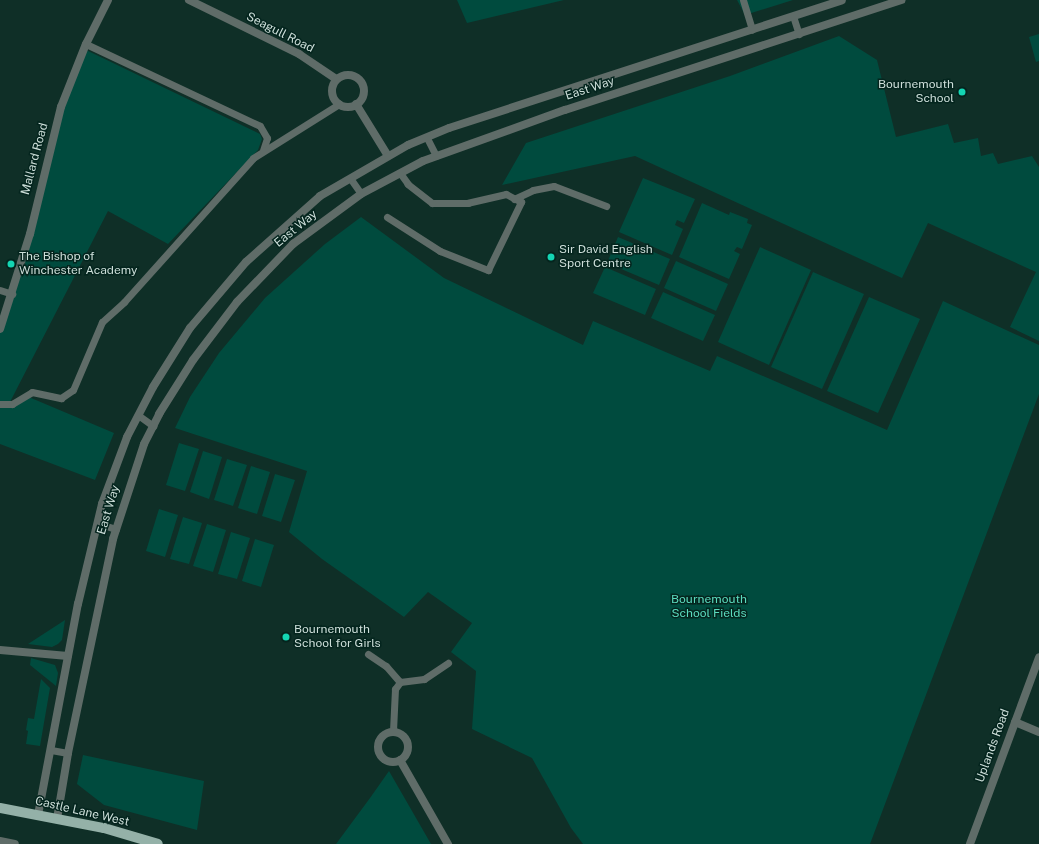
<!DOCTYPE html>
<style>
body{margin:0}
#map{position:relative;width:1039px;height:844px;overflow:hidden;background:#0f2f27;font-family:"Public Sans",sans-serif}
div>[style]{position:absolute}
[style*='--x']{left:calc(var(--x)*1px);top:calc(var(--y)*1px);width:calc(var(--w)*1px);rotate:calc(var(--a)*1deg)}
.green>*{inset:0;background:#004b3e}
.service>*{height:7px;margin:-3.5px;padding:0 3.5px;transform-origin:3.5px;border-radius:3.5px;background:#5f6c68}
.minor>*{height:8px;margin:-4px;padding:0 4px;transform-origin:4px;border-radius:4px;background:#5f6c68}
.minor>.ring{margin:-4px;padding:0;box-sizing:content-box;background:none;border:8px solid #5f6c68;border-radius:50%}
.tertiary>*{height:8px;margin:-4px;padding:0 4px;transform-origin:4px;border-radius:4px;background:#5f6c68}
.primary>*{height:10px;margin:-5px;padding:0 5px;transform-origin:5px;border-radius:5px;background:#94b1a8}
.dots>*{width:11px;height:11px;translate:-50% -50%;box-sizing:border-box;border:2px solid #04251e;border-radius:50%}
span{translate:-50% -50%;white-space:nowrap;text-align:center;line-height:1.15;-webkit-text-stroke:3px #04251e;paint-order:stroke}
.street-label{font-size:12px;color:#cdded9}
.poi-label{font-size:12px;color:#cdded9}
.right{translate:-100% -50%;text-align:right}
.left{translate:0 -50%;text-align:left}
.park-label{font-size:12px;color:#5bdbbe}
</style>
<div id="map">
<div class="green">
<div style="clip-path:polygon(457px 0,564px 0,467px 23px)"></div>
<div style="clip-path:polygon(737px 0,793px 0,745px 15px)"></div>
<div style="clip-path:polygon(1039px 34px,1039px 61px,1036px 62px,1029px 37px)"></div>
<div style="clip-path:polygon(839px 36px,877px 60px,896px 137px,948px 124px,954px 143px,978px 138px,981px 156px,993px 153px,998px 164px,1032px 156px,1039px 167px,1039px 341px,1010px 327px,1036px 272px,928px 223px,902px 278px,635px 156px,502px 185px,526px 143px,730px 76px)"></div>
<div style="clip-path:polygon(84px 49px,260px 134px,262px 139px,258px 150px,168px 244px,108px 211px,9px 404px,24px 395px,114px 433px,95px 480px,0 444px,0 329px,12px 294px,61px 107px)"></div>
<div style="clip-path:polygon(643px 178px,695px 199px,684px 223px,677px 220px,675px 225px,683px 229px,672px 255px,619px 232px)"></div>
<div style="clip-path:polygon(702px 203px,729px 215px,730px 212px,748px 219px,747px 223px,752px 225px,742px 249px,737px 247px,734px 251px,740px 254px,729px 279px,679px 257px)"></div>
<div style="clip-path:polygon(361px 217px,444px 278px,583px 345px,593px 321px,710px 371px,717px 356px,887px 430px,943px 301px,1039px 345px,1039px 394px,870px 844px,583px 844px,571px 828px,532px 758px,472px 729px,476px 671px,451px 652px,472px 623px,428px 592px,404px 617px,322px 559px,289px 532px,307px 471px,175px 428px,190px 397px,219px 353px,265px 298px,325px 244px)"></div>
<div style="clip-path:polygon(618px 237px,670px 259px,659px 285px,607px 263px)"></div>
<div style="clip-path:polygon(760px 247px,811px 270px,769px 365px,718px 342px)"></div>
<div style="clip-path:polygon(676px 261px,728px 284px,716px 311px,664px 288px)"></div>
<div style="clip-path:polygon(605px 267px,656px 289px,645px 315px,593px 293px)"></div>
<div style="clip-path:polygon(813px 272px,864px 294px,822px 389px,771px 367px)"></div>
<div style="clip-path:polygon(663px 292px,715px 315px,703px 341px,651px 318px)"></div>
<div style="clip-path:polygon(869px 297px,920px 319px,878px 413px,827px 391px)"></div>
<div style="clip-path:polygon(179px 443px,199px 449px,185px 491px,166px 485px)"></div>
<div style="clip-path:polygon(203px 451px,222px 457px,209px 499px,190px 492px)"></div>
<div style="clip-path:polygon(227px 459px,247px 465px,233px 506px,214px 500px)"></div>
<div style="clip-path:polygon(251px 466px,270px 472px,257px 514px,238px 508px)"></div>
<div style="clip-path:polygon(275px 474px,295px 480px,281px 522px,262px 516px)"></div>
<div style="clip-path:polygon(159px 509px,178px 515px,165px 557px,146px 551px)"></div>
<div style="clip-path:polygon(183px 517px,202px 523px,189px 564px,170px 559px)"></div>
<div style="clip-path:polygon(207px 524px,226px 530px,213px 572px,193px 566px)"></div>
<div style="clip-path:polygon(231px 532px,250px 538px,237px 579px,218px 574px)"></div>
<div style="clip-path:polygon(255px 539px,274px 545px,261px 587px,242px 581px)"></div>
<div style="clip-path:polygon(65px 620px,62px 640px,58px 644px,52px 647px,28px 644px)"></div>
<div style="clip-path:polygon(31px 658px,55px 665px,58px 673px,56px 686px,30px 665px)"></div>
<div style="clip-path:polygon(41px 679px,50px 688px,40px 746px,26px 744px,28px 731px,26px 730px,28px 718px,34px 719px)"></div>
<div style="clip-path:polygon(83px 755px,204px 781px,197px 830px,104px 805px,77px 784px)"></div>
<div style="clip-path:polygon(389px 771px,431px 844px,336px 844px,370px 798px)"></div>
</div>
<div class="service">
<div style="--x:743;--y:0;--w:31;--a:73"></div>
<div style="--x:793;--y:16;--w:19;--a:72"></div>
<div style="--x:86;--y:44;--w:192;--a:25.2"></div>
<div style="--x:260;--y:126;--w:14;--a:60"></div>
<div style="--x:267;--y:138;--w:13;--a:108"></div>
<div style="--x:427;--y:138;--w:20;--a:63"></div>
<div style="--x:350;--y:178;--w:19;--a:55"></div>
<div style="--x:514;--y:199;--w:21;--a:-25"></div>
<div style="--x:533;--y:190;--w:21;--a:-11"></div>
<div style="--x:554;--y:186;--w:56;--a:21"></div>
<div style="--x:387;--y:217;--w:63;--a:32.7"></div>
<div style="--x:440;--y:251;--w:52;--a:21.6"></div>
<div style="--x:488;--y:270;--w:76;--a:-64.1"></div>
<div style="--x:521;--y:202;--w:17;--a:-152"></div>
<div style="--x:506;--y:194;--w:39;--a:167"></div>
<div style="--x:468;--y:203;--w:36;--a:180"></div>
<div style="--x:432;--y:203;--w:31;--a:-142"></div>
<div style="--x:408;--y:184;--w:14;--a:-126"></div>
<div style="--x:0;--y:290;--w:13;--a:18"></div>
<div style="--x:0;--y:404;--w:12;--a:0"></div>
<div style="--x:12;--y:404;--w:23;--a:-31"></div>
<div style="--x:32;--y:392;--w:30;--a:12"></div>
<div style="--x:61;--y:398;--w:14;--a:-34"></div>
<div style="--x:73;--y:390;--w:74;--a:-66.9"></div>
<div style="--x:102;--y:322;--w:30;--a:-42"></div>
<div style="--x:124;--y:302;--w:193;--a:-48.1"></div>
<div style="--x:253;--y:158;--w:102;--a:-32.1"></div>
<div style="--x:138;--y:415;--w:19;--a:36"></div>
<div style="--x:97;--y:523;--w:20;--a:18"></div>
<div style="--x:368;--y:654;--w:22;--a:34"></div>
<div style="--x:386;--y:666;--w:21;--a:49"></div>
<div style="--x:393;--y:731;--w:42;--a:-87.3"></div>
<div style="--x:395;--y:689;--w:9;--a:-54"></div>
<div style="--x:400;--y:682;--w:24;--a:-7"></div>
<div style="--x:424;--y:679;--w:29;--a:-34"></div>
<div style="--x:51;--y:750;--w:17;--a:10"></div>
</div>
<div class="minor">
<div style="--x:189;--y:0;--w:123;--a:26.1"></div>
<div style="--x:299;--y:54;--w:45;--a:34"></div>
<div class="ring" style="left:332px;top:75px;width:24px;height:24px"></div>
<div style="--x:356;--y:104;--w:61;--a:58.4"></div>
<div style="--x:0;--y:329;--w:100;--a:-72.5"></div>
<div style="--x:30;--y:234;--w:131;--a:-76.3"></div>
<div style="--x:61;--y:107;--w:68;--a:-68.4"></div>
<div style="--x:86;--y:44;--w:49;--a:-63.4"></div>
<div style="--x:0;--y:650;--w:68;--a:5"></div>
<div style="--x:1015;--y:722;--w:26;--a:23"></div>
<div class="ring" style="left:378px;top:732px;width:22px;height:22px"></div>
<div style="--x:400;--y:760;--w:97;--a:60.3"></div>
<div style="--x:0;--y:841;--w:15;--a:11"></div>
<div style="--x:970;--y:844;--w:199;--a:-69.7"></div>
</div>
<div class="tertiary">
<div style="--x:38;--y:815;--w:215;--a:-79.3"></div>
<div style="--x:78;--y:604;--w:103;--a:-76.5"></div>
<div style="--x:102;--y:504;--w:72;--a:-69.5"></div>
<div style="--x:127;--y:437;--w:56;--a:-62.5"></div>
<div style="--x:153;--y:387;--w:70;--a:-57.9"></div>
<div style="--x:190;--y:328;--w:87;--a:-49.7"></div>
<div style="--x:246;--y:262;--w:99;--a:-41.7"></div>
<div style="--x:320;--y:196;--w:102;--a:-30.1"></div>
<div style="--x:408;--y:145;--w:44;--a:-22.5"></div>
<div style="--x:449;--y:128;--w:413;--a:-18"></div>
<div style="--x:57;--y:819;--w:67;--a:-80.5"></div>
<div style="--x:68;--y:753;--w:219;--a:-78.1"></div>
<div style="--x:113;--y:539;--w:100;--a:-71.9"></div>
<div style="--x:144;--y:444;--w:34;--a:-63"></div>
<div style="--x:159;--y:414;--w:64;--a:-57.8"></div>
<div style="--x:193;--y:360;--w:73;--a:-52.8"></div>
<div style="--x:237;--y:302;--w:81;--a:-46"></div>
<div style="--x:293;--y:244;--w:84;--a:-36.3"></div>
<div style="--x:361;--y:194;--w:70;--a:-28"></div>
<div style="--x:423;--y:161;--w:151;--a:-19.8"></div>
<div style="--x:565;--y:110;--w:354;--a:-18.1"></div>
</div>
<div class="primary">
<div style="--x:0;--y:808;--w:106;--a:10.9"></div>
<div style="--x:104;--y:828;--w:56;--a:16.5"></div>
</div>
<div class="dots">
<div style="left:962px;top:92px;background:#14d5b3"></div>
<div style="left:551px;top:257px;background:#14d5b3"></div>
<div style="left:11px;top:264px;background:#14d5b3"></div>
<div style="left:286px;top:637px;background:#14d5b3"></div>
</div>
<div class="street-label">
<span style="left:280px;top:33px;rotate:27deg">Seagull Road</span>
<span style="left:590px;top:89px;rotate:-18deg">East Way</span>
<span style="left:35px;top:159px;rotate:-75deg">Mallard Road</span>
<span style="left:296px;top:229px;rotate:-39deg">East Way</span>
<span style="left:109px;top:510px;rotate:-73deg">East Way</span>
<span style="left:993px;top:746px;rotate:-70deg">Uplands Road</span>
<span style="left:82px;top:812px;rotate:13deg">Castle Lane West</span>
</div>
<div class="poi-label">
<span class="right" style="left:954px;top:92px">Bournemouth<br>School</span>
<span class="left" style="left:559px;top:257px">Sir David English<br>Sport Centre</span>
<span class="left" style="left:19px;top:264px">The Bishop of<br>Winchester Academy</span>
<span class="left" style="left:294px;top:637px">Bournemouth<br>School for Girls</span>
</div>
<div class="park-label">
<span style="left:709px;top:607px">Bournemouth<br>School Fields</span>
</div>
</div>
